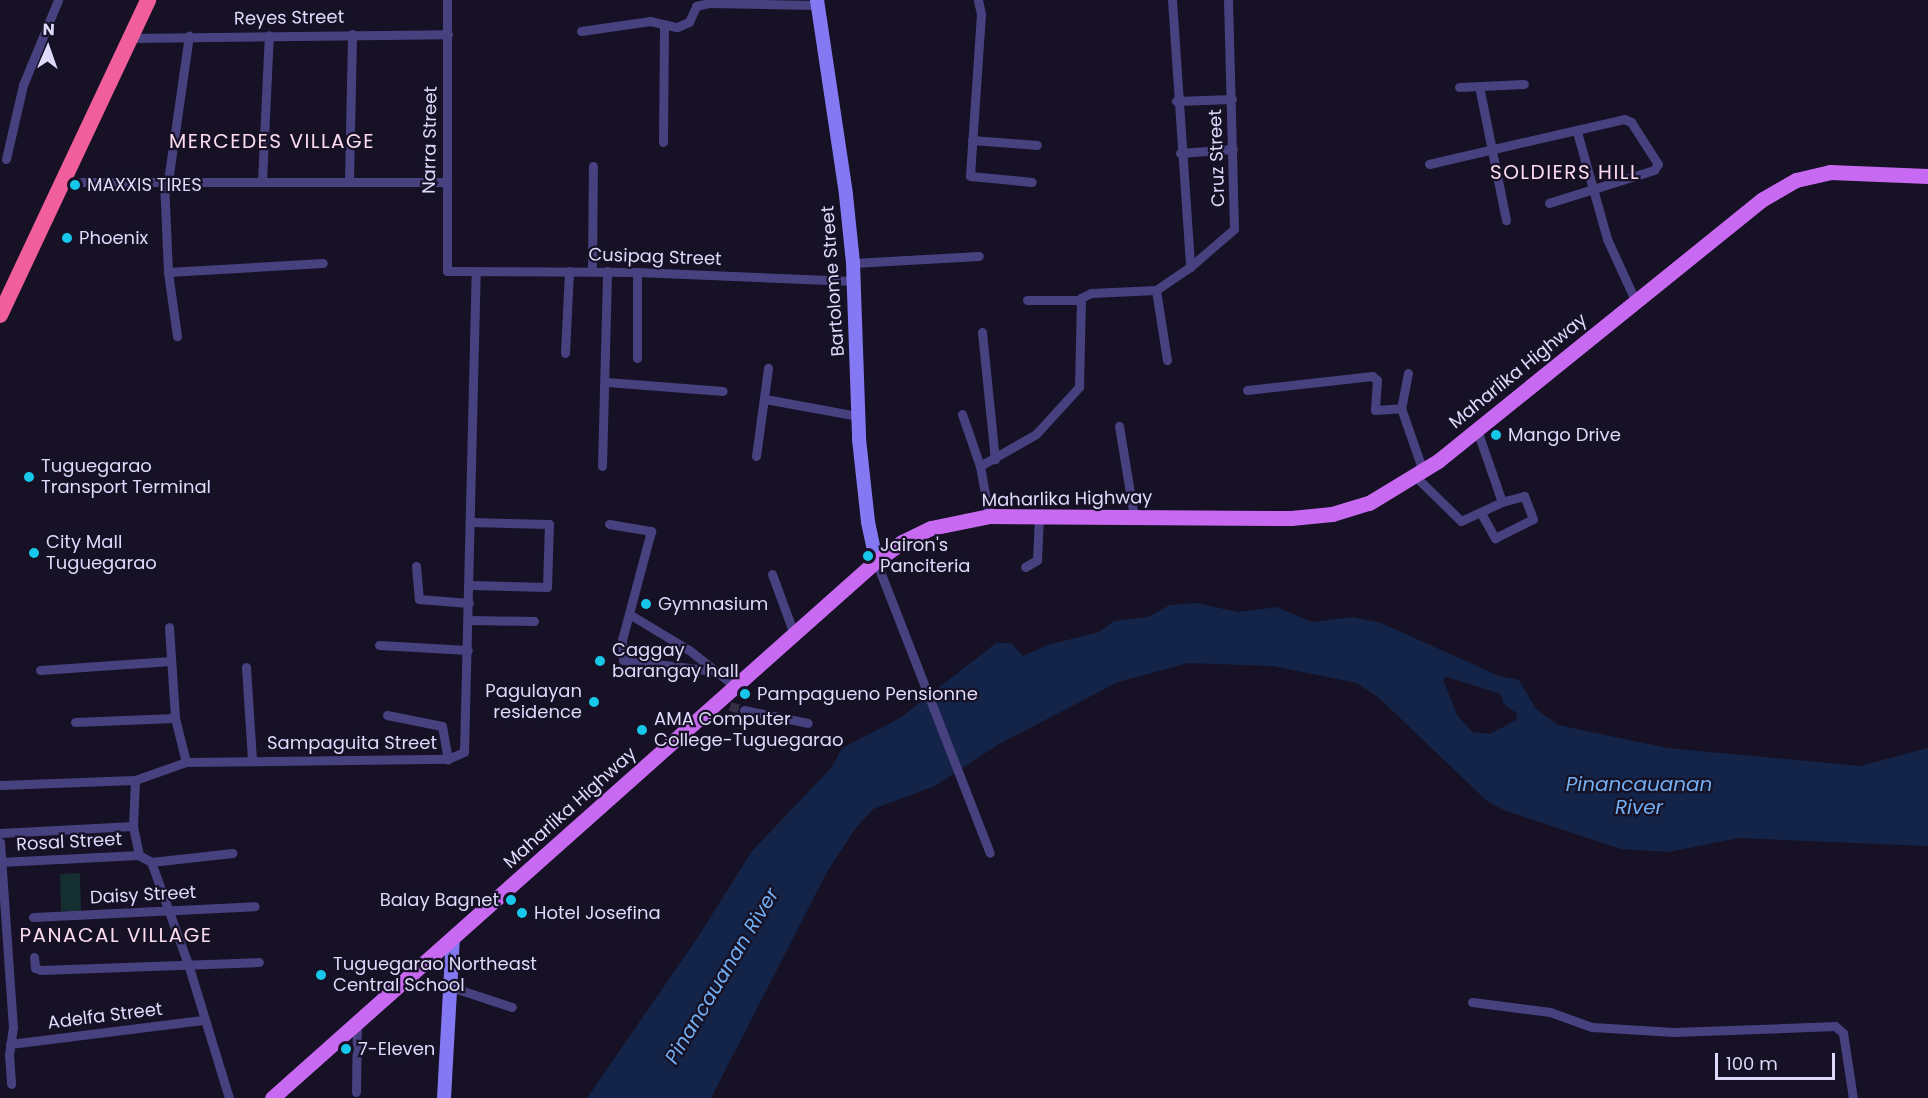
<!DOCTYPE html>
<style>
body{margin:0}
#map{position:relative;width:1928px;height:1098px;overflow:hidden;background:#161125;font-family:Poppins,sans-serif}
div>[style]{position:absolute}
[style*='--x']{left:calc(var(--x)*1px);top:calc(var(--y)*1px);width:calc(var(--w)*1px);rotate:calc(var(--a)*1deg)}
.green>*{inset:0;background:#152e2f}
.water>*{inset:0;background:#132448}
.street-tunnel>*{height:9px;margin-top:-4.5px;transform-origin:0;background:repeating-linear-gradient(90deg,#342f45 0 9px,transparent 0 13.5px)}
.street>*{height:9px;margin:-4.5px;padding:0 4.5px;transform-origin:4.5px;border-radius:4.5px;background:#474180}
.secondary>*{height:14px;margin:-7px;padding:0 7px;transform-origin:7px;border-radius:7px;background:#8479f3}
.primary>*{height:15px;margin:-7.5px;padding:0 7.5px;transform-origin:7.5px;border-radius:7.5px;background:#c86af1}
.highway>*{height:16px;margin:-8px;padding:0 8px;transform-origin:8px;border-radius:8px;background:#f05f9b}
.dots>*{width:16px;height:16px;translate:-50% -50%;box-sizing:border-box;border:3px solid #161125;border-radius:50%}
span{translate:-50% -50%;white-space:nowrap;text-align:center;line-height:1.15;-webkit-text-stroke:4.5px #161125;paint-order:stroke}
.street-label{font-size:18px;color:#dfd9fc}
.poi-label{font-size:18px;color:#dfd9fc}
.left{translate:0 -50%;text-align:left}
.right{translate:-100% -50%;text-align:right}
.neighbourhood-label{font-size:20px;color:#fcdbee;letter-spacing:1.5px}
.water-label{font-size:20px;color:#71aef2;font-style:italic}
.north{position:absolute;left:18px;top:18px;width:60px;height:60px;-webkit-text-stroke:4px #161125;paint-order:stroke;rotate:2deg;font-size:16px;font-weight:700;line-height:24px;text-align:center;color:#dfd9fc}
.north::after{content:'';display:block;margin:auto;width:21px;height:27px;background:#dfd9fc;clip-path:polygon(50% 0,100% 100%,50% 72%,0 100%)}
.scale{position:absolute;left:1715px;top:1053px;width:120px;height:27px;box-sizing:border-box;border:3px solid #dfd9fc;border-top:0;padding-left:8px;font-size:18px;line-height:21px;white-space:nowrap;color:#dfd9fc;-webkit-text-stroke:4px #161125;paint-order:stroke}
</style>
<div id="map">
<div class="green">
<div style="clip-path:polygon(80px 873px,81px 911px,61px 911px,60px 874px)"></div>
</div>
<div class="water">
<div style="clip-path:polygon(evenodd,1196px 603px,1238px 612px,1277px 607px,1312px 622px,1353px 617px,1381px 623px,1499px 676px,1519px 680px,1536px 709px,1558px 725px,1667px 748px,1860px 766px,1928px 748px,1928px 846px,1738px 838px,1669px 852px,1621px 849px,1506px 811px,1487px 801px,1378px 697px,1357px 683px,1272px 666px,1188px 663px,1118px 682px,999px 744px,935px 786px,873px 809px,855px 829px,827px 872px,711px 1098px,587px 1098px,698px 937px,752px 851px,832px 767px,842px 748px,900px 718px,996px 643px,1011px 643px,1023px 656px,1047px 645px,1099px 632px,1114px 621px,1148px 617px,1170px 605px,1196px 603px,1447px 677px,1501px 694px,1503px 703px,1517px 714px,1516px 720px,1490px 734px,1472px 732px,1457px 715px,1443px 679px,1447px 677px)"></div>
</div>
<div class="street-tunnel">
<div style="--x:730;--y:706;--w:15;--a:16"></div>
</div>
<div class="street">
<div style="--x:447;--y:0;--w:271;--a:90"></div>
<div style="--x:447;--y:271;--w:190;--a:0.3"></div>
<div style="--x:637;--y:272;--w:216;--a:2.4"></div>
<div style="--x:978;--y:0;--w:14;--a:78"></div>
<div style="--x:981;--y:14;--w:162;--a:93.9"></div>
<div style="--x:970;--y:176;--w:62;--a:5.5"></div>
<div style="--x:1172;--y:0;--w:268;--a:86.1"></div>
<div style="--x:581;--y:31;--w:70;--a:-8.2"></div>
<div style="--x:650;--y:21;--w:28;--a:13"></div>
<div style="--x:677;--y:27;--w:13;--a:-23"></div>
<div style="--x:689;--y:22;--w:17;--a:-66"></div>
<div style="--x:696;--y:6;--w:13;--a:-13"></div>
<div style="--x:709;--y:3;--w:108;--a:1.1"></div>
<div style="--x:131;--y:38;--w:317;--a:-0.7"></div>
<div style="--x:1479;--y:86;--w:137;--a:78.6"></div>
<div style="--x:1459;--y:87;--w:65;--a:-2.6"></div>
<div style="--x:1176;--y:101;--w:56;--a:-2"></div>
<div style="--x:1577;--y:132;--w:111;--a:74.3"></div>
<div style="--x:1607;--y:239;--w:67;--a:65.3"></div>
<div style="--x:972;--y:140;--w:65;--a:4.4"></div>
<div style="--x:663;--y:142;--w:117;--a:-89.5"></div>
<div style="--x:1180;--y:153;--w:53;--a:-4.3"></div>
<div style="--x:6;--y:159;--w:76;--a:-77.1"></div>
<div style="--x:23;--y:85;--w:92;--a:-67.6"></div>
<div style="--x:1429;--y:164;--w:200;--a:-13"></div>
<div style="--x:1624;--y:119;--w:8;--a:23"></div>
<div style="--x:1631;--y:122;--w:50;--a:57.3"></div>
<div style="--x:1658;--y:164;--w:7;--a:124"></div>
<div style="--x:1654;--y:170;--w:110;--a:162.6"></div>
<div style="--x:349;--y:180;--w:146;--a:-88.8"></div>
<div style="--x:164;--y:181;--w:91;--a:87.5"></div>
<div style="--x:168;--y:272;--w:65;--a:82"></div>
<div style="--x:168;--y:181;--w:147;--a:-81.8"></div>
<div style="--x:262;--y:181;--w:146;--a:-87.3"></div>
<div style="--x:63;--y:182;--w:383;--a:0"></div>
<div style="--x:853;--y:263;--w:126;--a:-3.2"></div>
<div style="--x:592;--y:271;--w:105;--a:-89.5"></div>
<div style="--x:168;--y:272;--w:155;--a:-3.3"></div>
<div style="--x:1156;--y:290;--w:71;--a:81.1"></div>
<div style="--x:1027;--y:300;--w:53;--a:0"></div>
<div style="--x:982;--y:332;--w:128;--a:84.2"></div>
<div style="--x:565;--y:353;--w:82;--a:-87.2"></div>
<div style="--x:637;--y:358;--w:86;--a:-90"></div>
<div style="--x:1408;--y:373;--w:36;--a:101"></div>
<div style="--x:1401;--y:408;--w:67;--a:70.8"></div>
<div style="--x:607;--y:382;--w:116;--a:4.4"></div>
<div style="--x:1247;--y:390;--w:126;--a:-6.4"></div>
<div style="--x:1372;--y:376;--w:6;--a:39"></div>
<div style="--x:1377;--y:380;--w:30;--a:94"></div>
<div style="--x:1375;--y:410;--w:26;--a:-4"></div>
<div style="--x:765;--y:399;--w:95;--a:10.4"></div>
<div style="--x:962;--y:414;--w:55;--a:70.9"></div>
<div style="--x:1119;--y:426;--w:92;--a:80.6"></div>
<div style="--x:756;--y:456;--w:89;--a:-82.2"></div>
<div style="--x:602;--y:466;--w:195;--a:-88.5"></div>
<div style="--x:1415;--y:476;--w:64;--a:44.4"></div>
<div style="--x:1461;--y:521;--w:45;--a:-24.9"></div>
<div style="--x:1502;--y:502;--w:76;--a:-109.1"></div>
<div style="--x:1481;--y:513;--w:29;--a:61"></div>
<div style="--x:1495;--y:538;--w:42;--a:-26.6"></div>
<div style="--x:1533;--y:519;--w:25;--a:-111"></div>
<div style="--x:1524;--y:496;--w:23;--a:165"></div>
<div style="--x:989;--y:516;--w:51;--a:-100.2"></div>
<div style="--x:980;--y:466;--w:64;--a:-29.7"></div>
<div style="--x:1036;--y:434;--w:64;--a:-47.5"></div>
<div style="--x:1079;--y:387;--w:89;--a:-88.7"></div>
<div style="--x:1081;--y:298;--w:11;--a:-27"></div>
<div style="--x:1091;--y:293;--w:65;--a:-2.6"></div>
<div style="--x:1156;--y:290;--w:41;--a:-34.1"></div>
<div style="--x:1190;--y:267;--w:58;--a:-40.8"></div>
<div style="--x:1234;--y:229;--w:229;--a:-91.5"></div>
<div style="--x:609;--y:524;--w:43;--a:9.5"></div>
<div style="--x:651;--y:531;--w:113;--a:104.9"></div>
<div style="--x:622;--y:640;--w:20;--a:87"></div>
<div style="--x:623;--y:660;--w:92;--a:6.9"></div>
<div style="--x:876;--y:561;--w:313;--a:68.7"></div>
<div style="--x:416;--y:566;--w:33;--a:85"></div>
<div style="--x:419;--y:599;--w:50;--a:4.6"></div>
<div style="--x:1025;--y:567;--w:14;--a:-30"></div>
<div style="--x:1037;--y:560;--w:44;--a:-87.4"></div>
<div style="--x:772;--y:574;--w:64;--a:69.9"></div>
<div style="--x:469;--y:585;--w:78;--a:1.5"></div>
<div style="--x:547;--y:587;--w:63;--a:-88.2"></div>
<div style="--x:549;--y:524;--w:78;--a:-178.5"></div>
<div style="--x:629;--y:614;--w:70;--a:31"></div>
<div style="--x:689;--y:650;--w:60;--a:38.2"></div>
<div style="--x:469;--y:620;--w:65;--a:0.9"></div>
<div style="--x:169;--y:627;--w:91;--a:86.2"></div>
<div style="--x:175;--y:718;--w:45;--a:76"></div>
<div style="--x:379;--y:645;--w:89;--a:3.2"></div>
<div style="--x:246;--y:667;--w:93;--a:86.3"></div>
<div style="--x:40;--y:670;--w:131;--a:-3.9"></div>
<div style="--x:744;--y:710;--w:65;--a:11.5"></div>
<div style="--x:387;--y:715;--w:56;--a:11.3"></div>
<div style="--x:442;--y:726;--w:34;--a:80"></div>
<div style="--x:75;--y:722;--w:100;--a:-2.3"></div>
<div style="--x:0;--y:785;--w:135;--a:-2.1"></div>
<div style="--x:0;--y:833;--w:133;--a:-3"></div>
<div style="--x:0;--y:842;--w:185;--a:86"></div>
<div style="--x:13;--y:1027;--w:27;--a:98"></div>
<div style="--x:9;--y:1054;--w:30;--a:86"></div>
<div style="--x:0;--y:862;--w:139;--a:-2.9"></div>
<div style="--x:151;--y:862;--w:82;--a:-6.3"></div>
<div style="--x:33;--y:917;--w:222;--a:-2.8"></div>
<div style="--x:34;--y:957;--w:11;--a:85"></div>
<div style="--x:35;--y:968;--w:6;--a:18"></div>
<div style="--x:41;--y:970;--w:218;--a:-2.1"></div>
<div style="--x:451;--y:987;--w:64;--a:18.2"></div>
<div style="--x:1472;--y:1002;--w:79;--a:7.3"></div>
<div style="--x:1550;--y:1012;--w:45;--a:19.7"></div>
<div style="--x:1592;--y:1027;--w:82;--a:3.5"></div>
<div style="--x:1674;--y:1032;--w:161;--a:-2.1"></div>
<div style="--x:1835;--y:1026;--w:11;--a:41"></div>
<div style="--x:1843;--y:1033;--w:66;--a:81.3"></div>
<div style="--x:10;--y:1044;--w:194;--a:-7.1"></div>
<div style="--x:356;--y:1092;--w:69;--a:-89.2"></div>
<div style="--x:229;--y:1098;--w:140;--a:-107"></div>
<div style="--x:188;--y:964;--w:109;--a:-109.9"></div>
<div style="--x:151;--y:862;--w:14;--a:-150"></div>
<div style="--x:139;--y:855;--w:30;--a:-102"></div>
<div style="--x:133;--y:826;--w:46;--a:-87.5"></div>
<div style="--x:135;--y:780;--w:54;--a:-19.4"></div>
<div style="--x:186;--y:762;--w:262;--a:-0.7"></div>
<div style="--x:448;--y:759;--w:17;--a:-24"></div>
<div style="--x:464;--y:752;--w:479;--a:-88.6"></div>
</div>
<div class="secondary">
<div style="--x:817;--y:0;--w:197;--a:81.5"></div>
<div style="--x:846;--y:195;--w:68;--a:84.1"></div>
<div style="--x:853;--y:263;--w:176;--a:88"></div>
<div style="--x:859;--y:439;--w:83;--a:83.8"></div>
<div style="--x:868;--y:522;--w:40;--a:78"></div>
<div style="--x:444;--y:1098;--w:160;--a:-86.8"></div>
</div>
<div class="primary">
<div style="--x:272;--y:1098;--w:808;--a:-41.64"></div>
<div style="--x:876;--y:561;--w:32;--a:-36"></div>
<div style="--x:902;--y:542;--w:32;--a:-26"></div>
<div style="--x:931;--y:528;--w:59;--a:-11.7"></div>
<div style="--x:989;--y:516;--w:302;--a:0.4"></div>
<div style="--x:1291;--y:518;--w:41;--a:-5.6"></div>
<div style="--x:1332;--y:514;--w:39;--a:-17"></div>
<div style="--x:1369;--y:503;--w:81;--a:-31.3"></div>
<div style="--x:1438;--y:461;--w:417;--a:-38.9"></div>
<div style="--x:1763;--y:199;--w:38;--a:-30"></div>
<div style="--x:1796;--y:180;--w:35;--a:-13"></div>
<div style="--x:1830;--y:172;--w:98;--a:2.3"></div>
</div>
<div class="highway">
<div style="--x:0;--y:315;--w:348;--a:-64.8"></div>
</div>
<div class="dots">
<div style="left:75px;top:185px;background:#17c7ea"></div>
<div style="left:67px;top:238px;background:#17c7ea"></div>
<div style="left:1496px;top:435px;background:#17c7ea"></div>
<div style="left:29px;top:477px;background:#17c7ea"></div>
<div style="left:34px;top:553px;background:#17c7ea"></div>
<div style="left:868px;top:556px;background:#17c7ea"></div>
<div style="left:646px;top:604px;background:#17c7ea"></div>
<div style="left:600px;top:661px;background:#17c7ea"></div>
<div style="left:745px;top:694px;background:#17c7ea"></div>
<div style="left:594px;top:702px;background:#17c7ea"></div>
<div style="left:642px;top:730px;background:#17c7ea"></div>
<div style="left:511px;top:900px;background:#17c7ea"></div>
<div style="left:522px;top:913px;background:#17c7ea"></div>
<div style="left:321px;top:975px;background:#17c7ea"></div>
<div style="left:346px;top:1049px;background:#17c7ea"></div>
</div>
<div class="street-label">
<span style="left:289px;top:18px;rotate:-1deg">Reyes Street</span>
<span style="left:430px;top:140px;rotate:-89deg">Narra Street</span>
<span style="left:1217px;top:158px;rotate:-92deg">Cruz Street</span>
<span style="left:655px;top:257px;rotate:2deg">Cusipag Street</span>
<span style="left:833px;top:281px;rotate:-94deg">Bartolome Street</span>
<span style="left:1518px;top:371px;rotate:-39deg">Maharlika Highway</span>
<span style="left:1067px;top:499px;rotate:-1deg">Maharlika Highway</span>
<span style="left:352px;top:743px">Sampaguita Street</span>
<span style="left:570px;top:808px;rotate:-42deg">Maharlika Highway</span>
<span style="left:69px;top:842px;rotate:-3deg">Rosal Street</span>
<span style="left:143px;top:895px;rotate:-3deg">Daisy Street</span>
<span style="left:105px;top:1016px;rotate:-7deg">Adelfa Street</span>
</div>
<div class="poi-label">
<span class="left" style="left:87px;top:185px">MAXXIS TIRES</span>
<span class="left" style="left:79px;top:238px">Phoenix</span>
<span class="left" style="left:1508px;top:435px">Mango Drive</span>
<span class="left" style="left:41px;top:477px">Tuguegarao<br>Transport Terminal</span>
<span class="left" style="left:46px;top:553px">City Mall<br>Tuguegarao</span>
<span class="left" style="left:880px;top:556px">Jairon's<br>Panciteria</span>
<span class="left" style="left:658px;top:604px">Gymnasium</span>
<span class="left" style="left:612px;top:661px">Caggay<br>barangay hall</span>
<span class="right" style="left:582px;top:702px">Pagulayan<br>residence</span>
<span class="left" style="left:757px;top:694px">Pampagueno Pensionne</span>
<span class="left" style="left:654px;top:730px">AMA Computer<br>College-Tuguegarao</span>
<span class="right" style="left:499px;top:900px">Balay Bagnet</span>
<span class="left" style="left:534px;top:913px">Hotel Josefina</span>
<span class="left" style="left:333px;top:975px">Tuguegarao Northeast<br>Central School</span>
<span class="left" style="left:358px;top:1049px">7-Eleven</span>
</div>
<div class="neighbourhood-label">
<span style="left:272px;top:141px">MERCEDES VILLAGE</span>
<span style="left:1565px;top:172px">SOLDIERS HILL</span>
<span style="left:116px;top:935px">PANACAL VILLAGE</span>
</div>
<div class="water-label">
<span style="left:1639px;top:796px">Pinancauanan<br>River</span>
<span style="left:722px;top:976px;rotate:-59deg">Pinancauanan River</span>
</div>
<div class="north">N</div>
<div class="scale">100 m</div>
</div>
